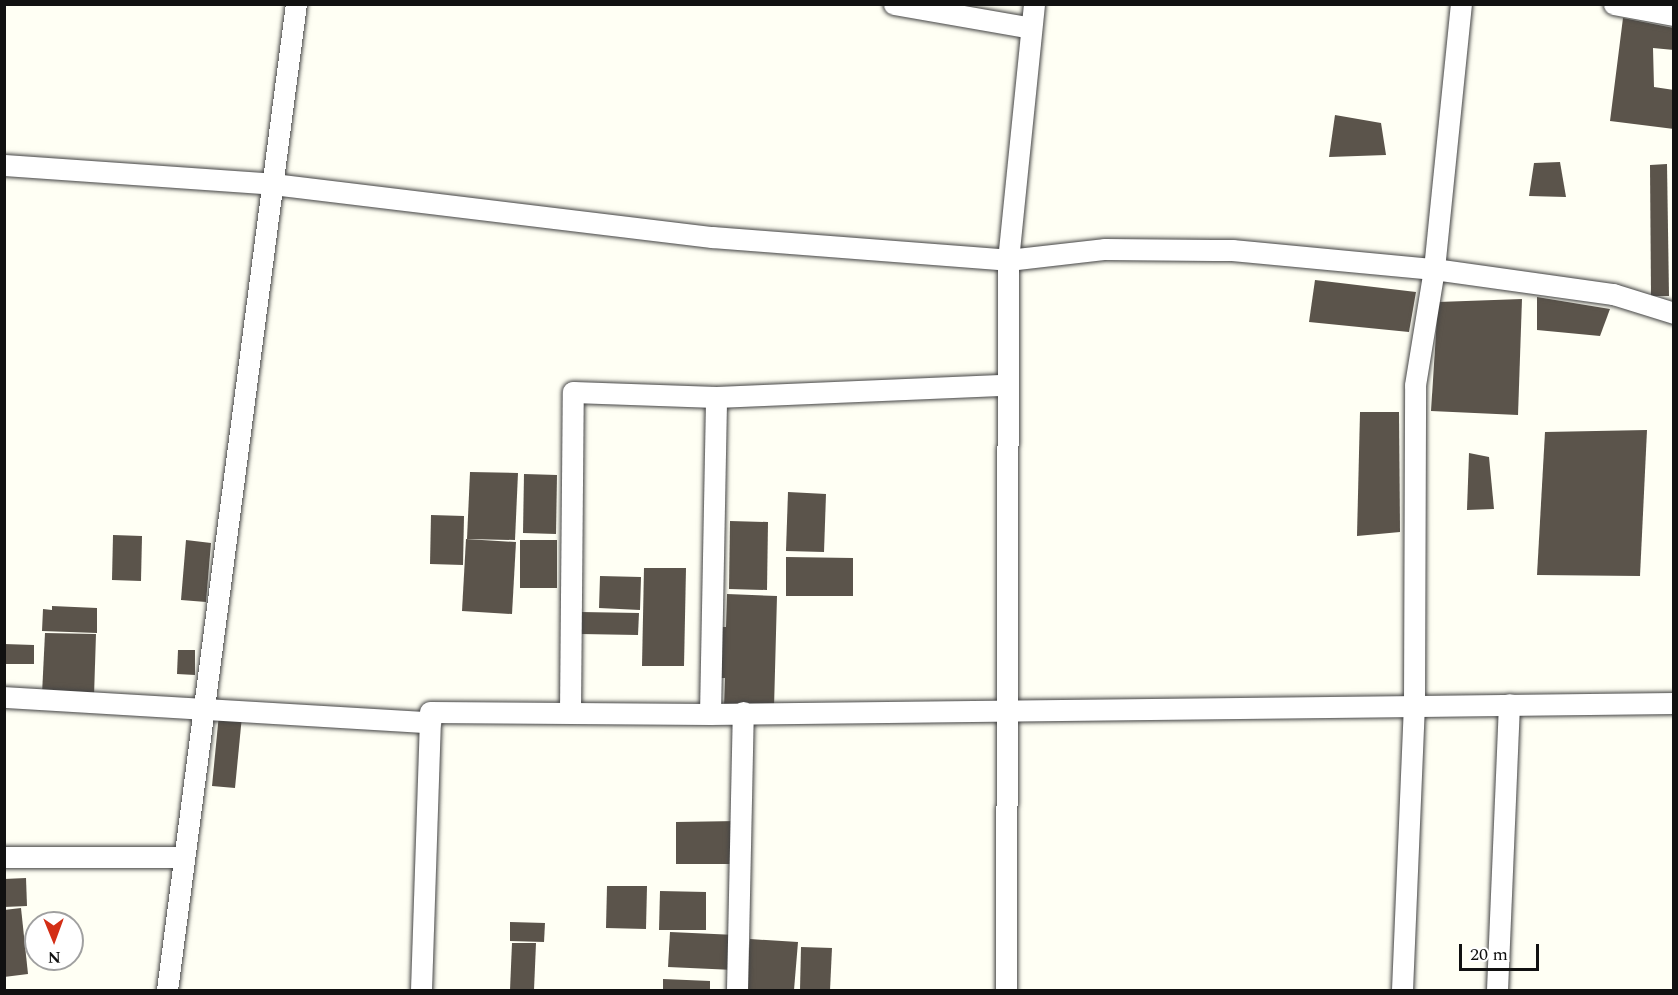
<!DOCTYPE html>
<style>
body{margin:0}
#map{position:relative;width:1678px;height:995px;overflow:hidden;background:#fffff4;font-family:Spectral,serif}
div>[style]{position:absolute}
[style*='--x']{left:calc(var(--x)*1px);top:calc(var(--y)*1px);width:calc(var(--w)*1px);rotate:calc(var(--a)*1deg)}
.building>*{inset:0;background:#5b544b}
.roads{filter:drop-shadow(0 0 2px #444) drop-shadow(0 0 2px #444)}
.street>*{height:21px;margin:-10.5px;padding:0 10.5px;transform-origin:10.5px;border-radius:10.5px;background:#fff}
span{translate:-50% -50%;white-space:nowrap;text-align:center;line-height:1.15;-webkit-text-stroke:6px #fff;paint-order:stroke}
.frame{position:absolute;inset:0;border:6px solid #111;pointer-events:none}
.north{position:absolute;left:24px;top:911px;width:60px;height:60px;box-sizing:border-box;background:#fff;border:2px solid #a0a0a0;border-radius:50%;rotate:179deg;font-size:16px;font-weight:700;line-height:24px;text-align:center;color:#111}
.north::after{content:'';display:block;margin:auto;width:21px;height:27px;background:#d32e16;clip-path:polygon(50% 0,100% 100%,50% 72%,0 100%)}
.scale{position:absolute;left:1459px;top:944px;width:80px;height:27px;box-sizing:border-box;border:3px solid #111;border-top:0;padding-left:8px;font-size:18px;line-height:21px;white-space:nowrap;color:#111;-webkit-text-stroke:4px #fff;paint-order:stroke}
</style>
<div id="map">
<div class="building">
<div style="clip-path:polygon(1623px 18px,1674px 28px,1674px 50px,1653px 48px,1654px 87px,1674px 90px,1674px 129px,1610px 121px)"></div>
<div style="clip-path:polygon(1335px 115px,1381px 123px,1386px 155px,1329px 157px)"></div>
<div style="clip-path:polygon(1560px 162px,1566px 197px,1529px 196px,1534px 163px)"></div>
<div style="clip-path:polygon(1667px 164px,1669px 296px,1651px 296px,1650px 165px)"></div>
<div style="clip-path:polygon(1315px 280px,1416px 292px,1409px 332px,1309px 322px)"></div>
<div style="clip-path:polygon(1537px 297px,1610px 309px,1600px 336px,1537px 330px)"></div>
<div style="clip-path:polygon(1522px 299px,1518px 415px,1431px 411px,1438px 302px)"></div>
<div style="clip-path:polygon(1360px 412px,1399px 412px,1400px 532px,1357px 536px)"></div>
<div style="clip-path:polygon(1647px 430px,1640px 576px,1537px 575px,1545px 432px)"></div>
<div style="clip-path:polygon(1469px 453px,1489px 457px,1494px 509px,1467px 510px)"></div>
<div style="clip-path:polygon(470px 472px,518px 473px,515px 540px,467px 539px)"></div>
<div style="clip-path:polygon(524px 474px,557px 475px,556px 534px,523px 533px)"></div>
<div style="clip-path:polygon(788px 492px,826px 494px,824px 552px,786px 551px)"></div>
<div style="clip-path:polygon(431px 515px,464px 516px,463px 565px,430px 564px)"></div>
<div style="clip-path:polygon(730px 521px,768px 522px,767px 590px,729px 589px)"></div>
<div style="clip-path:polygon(113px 535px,142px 536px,141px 581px,112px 580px)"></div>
<div style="clip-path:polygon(466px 539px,516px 542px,512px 614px,462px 611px)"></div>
<div style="clip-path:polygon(186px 540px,211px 543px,206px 602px,181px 600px)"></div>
<div style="clip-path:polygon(520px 540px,557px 540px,557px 588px,520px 588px)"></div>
<div style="clip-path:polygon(786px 557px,853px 558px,853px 596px,786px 596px)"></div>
<div style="clip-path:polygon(644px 568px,686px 568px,684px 666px,642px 666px)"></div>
<div style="clip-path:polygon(600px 576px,641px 577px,640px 610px,599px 608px)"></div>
<div style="clip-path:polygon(727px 594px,777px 596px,774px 708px,724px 707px,725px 678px,718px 678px,719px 627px,726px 627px)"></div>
<div style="clip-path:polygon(52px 606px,97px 608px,97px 633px,42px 631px,43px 609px,52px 610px)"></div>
<div style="clip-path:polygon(581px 612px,639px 613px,638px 635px,581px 634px)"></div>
<div style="clip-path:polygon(45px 633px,96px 634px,94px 696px,42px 694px)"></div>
<div style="clip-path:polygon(4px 644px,34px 645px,34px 664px,4px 664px)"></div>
<div style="clip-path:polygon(178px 650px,195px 650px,195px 675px,177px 674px)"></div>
<div style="clip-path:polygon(219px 714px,242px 716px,235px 788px,212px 786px)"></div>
<div style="clip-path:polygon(738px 821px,738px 864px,676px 864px,676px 822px)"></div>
<div style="clip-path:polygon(26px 878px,27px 906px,4px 907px,4px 879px)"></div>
<div style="clip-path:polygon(607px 886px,647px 886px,646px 929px,606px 928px)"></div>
<div style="clip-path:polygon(660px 891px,706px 892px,706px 930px,659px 930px)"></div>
<div style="clip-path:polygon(21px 908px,28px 974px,4px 977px,4px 910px)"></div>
<div style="clip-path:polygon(510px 922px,545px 923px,544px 942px,510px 941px)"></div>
<div style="clip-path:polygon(670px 932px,736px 935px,734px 970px,668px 967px)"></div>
<div style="clip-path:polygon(750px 939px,798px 942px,794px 990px,746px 990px)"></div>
<div style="clip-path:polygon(512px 943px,536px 943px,534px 990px,510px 990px)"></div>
<div style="clip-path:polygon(801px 947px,832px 948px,830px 990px,800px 990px)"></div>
<div style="clip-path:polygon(663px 979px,710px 981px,710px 990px,663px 990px)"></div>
</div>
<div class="roads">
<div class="street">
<div style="--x:894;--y:4;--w:139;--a:9.9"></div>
<div style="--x:1614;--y:4;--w:61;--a:10.4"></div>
<div style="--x:4;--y:165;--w:270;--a:4"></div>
<div style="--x:273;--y:184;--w:442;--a:6.9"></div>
<div style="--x:712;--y:237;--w:297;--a:4.4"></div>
<div style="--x:1008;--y:260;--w:98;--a:-6.5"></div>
<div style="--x:1105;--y:249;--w:127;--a:0.5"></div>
<div style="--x:1232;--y:250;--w:203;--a:5.4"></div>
<div style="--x:1434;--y:269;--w:181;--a:8"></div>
<div style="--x:1613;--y:294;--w:64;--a:17.3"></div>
<div style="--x:4;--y:697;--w:427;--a:3.4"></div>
<div style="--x:570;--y:712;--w:320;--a:-89.5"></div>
<div style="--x:573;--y:392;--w:143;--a:2"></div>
<div style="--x:716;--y:397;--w:290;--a:-2.4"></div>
<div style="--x:710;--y:714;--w:317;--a:-88.9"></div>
<div style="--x:4;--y:857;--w:177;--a:0"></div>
<div style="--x:167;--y:990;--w:994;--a:-82.55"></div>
<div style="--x:421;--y:990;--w:278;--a:-88.1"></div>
<div style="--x:430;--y:712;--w:280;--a:0.4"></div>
<div style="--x:710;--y:714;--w:964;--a:-0.65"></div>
<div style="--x:737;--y:990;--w:278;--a:-88.8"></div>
<div style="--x:1006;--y:990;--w:730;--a:-89.84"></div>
<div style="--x:1008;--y:260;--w:257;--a:-84.2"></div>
<div style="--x:1402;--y:990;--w:286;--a:-87.6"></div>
<div style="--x:1414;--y:704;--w:319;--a:-89.8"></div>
<div style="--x:1415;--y:385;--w:118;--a:-80.7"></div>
<div style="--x:1434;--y:269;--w:266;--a:-84.2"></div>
<div style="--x:1497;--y:990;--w:286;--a:-87.6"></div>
</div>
</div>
<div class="frame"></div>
<div class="north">N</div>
<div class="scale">20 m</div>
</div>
